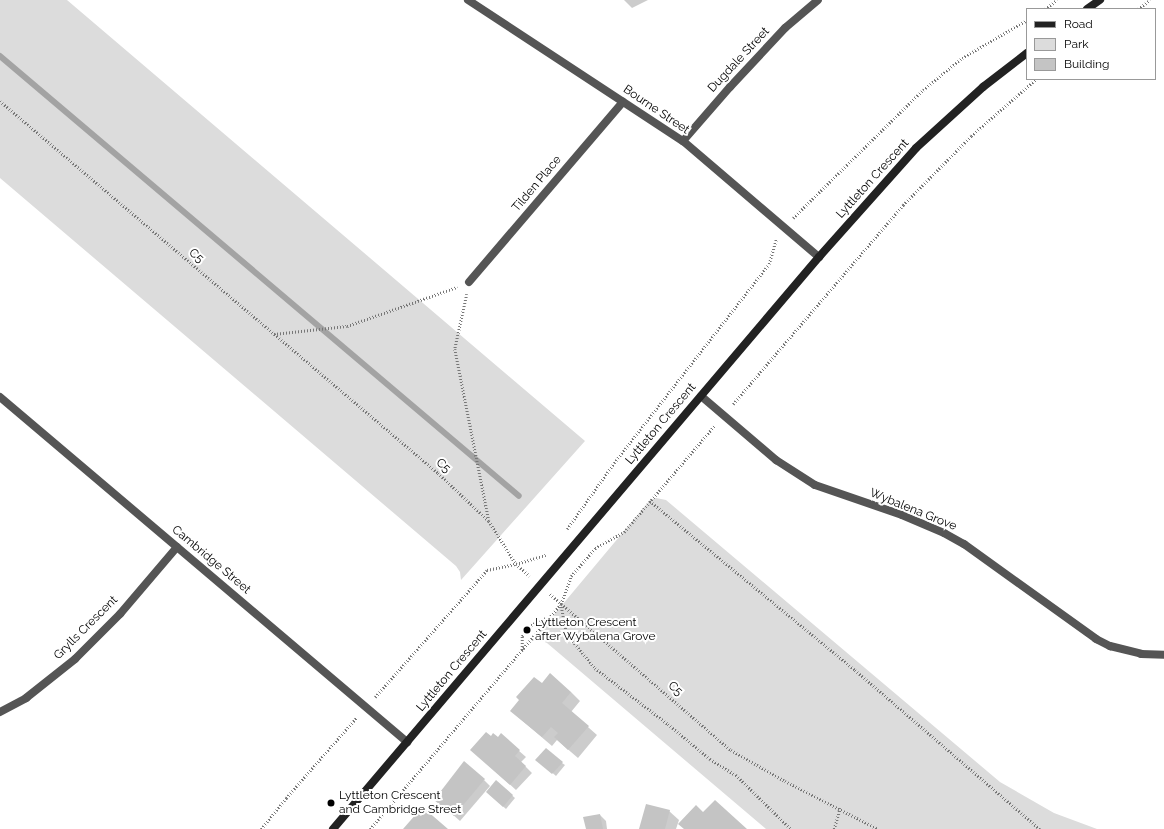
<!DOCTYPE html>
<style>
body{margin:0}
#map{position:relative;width:1164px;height:829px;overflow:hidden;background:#fff;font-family:Raleway,sans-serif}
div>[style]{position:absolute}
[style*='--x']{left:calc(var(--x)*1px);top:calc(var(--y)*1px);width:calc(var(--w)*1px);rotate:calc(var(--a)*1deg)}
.green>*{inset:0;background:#dcdcdc}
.shadow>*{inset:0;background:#0003}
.stream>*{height:6px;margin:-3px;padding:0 3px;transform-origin:3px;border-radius:3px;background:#a3a3a3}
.building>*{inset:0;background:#c4c4c4}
.path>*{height:2.5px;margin-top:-1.25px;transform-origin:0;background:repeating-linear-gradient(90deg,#777 0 1px,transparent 0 3px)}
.street>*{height:8px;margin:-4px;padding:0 4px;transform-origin:4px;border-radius:4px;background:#555}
.secondary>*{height:8px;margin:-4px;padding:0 4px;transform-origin:4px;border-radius:4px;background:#222}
.dots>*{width:11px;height:11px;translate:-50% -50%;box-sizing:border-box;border:2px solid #fff;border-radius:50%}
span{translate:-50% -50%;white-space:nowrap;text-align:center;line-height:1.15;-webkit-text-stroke:4px #fff;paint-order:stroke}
.street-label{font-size:12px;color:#000}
.poi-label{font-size:12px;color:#000}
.left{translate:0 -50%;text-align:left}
.legend{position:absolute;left:1026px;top:8px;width:130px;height:72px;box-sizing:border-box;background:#fff;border:1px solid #999;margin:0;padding:5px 7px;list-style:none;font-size:12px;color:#000}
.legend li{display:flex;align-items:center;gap:8px;height:20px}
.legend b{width:20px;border:1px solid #999}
</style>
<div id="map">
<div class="green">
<div style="clip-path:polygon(0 0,67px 0,585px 441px,461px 580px,460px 572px,456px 566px,0 178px)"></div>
<div style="clip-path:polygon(656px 498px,666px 500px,1000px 782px,1054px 813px,1097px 829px,766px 829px,547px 643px,538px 639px,532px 641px,650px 500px)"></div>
</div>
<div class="shadow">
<div style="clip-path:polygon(624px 0,648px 0,632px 8px)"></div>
<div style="clip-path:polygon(542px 685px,571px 692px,580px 701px,571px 712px,597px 735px,578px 758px,557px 740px,552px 746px,511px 711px)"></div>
<div style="clip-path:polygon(501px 735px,526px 757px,521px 762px,532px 773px,516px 790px,478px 756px,491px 738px,498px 739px)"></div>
<div style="clip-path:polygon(540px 762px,562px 763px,565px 765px,556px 776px)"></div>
<div style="clip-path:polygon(484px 780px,490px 786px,460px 821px,442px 805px)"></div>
<div style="clip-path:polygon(496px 782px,515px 798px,506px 809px,490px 795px)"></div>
<div style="clip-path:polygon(669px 811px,679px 820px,676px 829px,640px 829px)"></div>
<div style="clip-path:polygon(600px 815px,606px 821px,607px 829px,587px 829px)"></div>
</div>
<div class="stream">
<div style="--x:0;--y:56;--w:680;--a:40.29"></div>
</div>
<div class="building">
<div style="clip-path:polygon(550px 673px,571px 692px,562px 703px,589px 726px,568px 750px,554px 737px,558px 733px,551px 727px,542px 737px,510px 711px,519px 700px,516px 697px,534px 677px,542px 683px)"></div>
<div style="clip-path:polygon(486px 732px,491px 736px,493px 733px,498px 737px,501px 733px,520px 750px,515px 756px,526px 766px,510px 785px,470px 750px)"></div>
<div style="clip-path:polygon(546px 748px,563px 762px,552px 774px,535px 760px)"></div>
<div style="clip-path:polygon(464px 761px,485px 779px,454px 816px,434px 800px)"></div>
<div style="clip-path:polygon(496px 780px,513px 795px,503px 807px,486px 792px)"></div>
<div style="clip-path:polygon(715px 800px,747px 829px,684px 829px,678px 824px,696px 805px,703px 812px)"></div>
<div style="clip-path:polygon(646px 804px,670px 810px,665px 829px,639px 829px)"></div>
<div style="clip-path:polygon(426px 810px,448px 829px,403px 829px,417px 813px,421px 816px)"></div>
<div style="clip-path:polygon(600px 814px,603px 829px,586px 829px,583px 817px)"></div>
</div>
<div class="path">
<div style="--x:1045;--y:9;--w:15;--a:-37"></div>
<div style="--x:1138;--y:9;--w:15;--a:-37"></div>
<div style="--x:0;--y:101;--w:575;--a:40.34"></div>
<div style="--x:438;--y:473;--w:70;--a:43.3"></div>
<div style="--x:489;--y:521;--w:51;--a:57.9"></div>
<div style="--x:516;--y:564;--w:18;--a:41"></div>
<div style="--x:793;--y:218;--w:182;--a:-44.6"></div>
<div style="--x:923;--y:90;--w:50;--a:-39.4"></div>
<div style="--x:962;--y:58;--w:75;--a:-30.3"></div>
<div style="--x:467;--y:294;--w:56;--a:102.3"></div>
<div style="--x:455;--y:349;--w:174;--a:78.8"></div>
<div style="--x:274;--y:334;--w:73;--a:-6.3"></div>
<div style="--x:347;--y:326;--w:117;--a:-19.5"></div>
<div style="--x:733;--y:404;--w:262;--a:-49.5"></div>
<div style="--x:903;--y:205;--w:97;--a:-45.4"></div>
<div style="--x:971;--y:136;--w:86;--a:-41.2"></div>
<div style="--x:650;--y:501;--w:266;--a:39.5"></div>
<div style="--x:855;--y:670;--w:244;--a:40.7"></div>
<div style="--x:567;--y:529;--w:81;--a:-54.5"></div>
<div style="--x:614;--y:463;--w:252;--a:-52.1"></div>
<div style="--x:769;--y:264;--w:26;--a:-74"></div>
<div style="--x:550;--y:594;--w:239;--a:40.8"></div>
<div style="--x:731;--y:750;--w:62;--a:29.9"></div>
<div style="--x:785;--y:781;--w:105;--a:27.3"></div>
<div style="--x:561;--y:604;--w:31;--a:79"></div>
<div style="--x:567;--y:634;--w:44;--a:50.5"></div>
<div style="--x:595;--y:668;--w:92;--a:37.5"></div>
<div style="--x:668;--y:724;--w:55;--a:39.8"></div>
<div style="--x:710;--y:759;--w:31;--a:32"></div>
<div style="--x:736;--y:775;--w:77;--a:44.5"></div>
<div style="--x:522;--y:650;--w:14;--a:-90"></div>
<div style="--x:522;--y:636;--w:14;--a:-51"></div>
<div style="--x:531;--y:625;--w:21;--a:-25"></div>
<div style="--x:375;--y:697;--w:169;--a:-48.6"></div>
<div style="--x:487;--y:570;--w:30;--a:-12"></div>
<div style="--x:516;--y:564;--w:31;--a:-17"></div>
<div style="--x:261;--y:829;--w:40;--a:-51"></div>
<div style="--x:286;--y:798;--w:108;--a:-48.8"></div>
<div style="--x:370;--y:829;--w:295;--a:-49.7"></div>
<div style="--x:561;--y:604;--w:30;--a:-70"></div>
<div style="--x:571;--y:576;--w:37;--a:-49"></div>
<div style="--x:595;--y:548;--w:33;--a:-29"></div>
<div style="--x:624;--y:532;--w:140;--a:-49.6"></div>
<div style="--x:834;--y:829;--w:22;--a:-74"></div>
</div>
<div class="street">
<div style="--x:468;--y:0;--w:257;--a:33.3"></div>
<div style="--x:683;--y:141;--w:179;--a:40.5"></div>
<div style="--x:683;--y:141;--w:72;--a:-49"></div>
<div style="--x:730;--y:87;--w:81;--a:-47"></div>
<div style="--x:785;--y:28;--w:43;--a:-40.3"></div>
<div style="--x:469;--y:282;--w:237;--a:-49.5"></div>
<div style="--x:701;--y:396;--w:99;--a:40.5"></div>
<div style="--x:776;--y:460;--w:46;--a:32.7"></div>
<div style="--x:815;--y:485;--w:92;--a:19"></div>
<div style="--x:902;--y:515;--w:46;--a:23.2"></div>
<div style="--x:944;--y:533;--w:23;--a:29"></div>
<div style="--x:964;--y:544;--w:163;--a:35.7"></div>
<div style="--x:1096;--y:639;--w:16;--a:27"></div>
<div style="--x:1110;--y:646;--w:32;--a:14"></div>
<div style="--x:1141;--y:654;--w:23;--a:2"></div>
<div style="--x:0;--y:397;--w:534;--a:40.29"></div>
<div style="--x:0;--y:712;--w:30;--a:-28"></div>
<div style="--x:26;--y:698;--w:63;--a:-38.5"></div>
<div style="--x:75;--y:659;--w:64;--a:-45"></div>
<div style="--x:120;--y:614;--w:88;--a:-49.6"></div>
</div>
<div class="secondary">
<div style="--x:1087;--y:9;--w:16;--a:-35"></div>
<div style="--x:333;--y:829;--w:751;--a:-49.65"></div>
<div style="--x:819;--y:257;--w:146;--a:-48.3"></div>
<div style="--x:916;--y:148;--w:91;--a:-42.3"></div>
<div style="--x:983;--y:87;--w:56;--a:-37.7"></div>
</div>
<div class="dots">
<div style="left:527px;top:630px;background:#000"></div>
<div style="left:331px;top:803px;background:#000"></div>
</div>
<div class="street-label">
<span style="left:739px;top:60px;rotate:-47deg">Dugdale Street</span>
<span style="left:656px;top:110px;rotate:34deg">Bourne Street</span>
<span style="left:873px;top:179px;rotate:-48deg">Lyttleton Crescent</span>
<span style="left:537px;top:184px;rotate:-50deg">Tilden Place</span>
<span style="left:196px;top:256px;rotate:40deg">C5</span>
<span style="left:661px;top:424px;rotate:-50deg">Lyttleton Crescent</span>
<span style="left:443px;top:466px;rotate:41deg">C5</span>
<span style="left:913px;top:510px;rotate:22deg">Wybalena Grove</span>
<span style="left:211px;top:560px;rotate:40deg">Cambridge Street</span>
<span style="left:86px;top:628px;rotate:-45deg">Grylls Crescent</span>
<span style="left:452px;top:671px;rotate:-50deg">Lyttleton Crescent</span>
<span style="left:675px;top:689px;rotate:41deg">C5</span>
</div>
<div class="poi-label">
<span class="left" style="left:535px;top:630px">Lyttleton Crescent<br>after Wybalena Grove</span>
<span class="left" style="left:339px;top:803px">Lyttleton Crescent<br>and Cambridge Street</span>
</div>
<ul class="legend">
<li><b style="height:5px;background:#222"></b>Road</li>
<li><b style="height:11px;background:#dcdcdc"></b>Park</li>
<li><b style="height:11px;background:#c4c4c4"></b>Building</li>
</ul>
</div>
